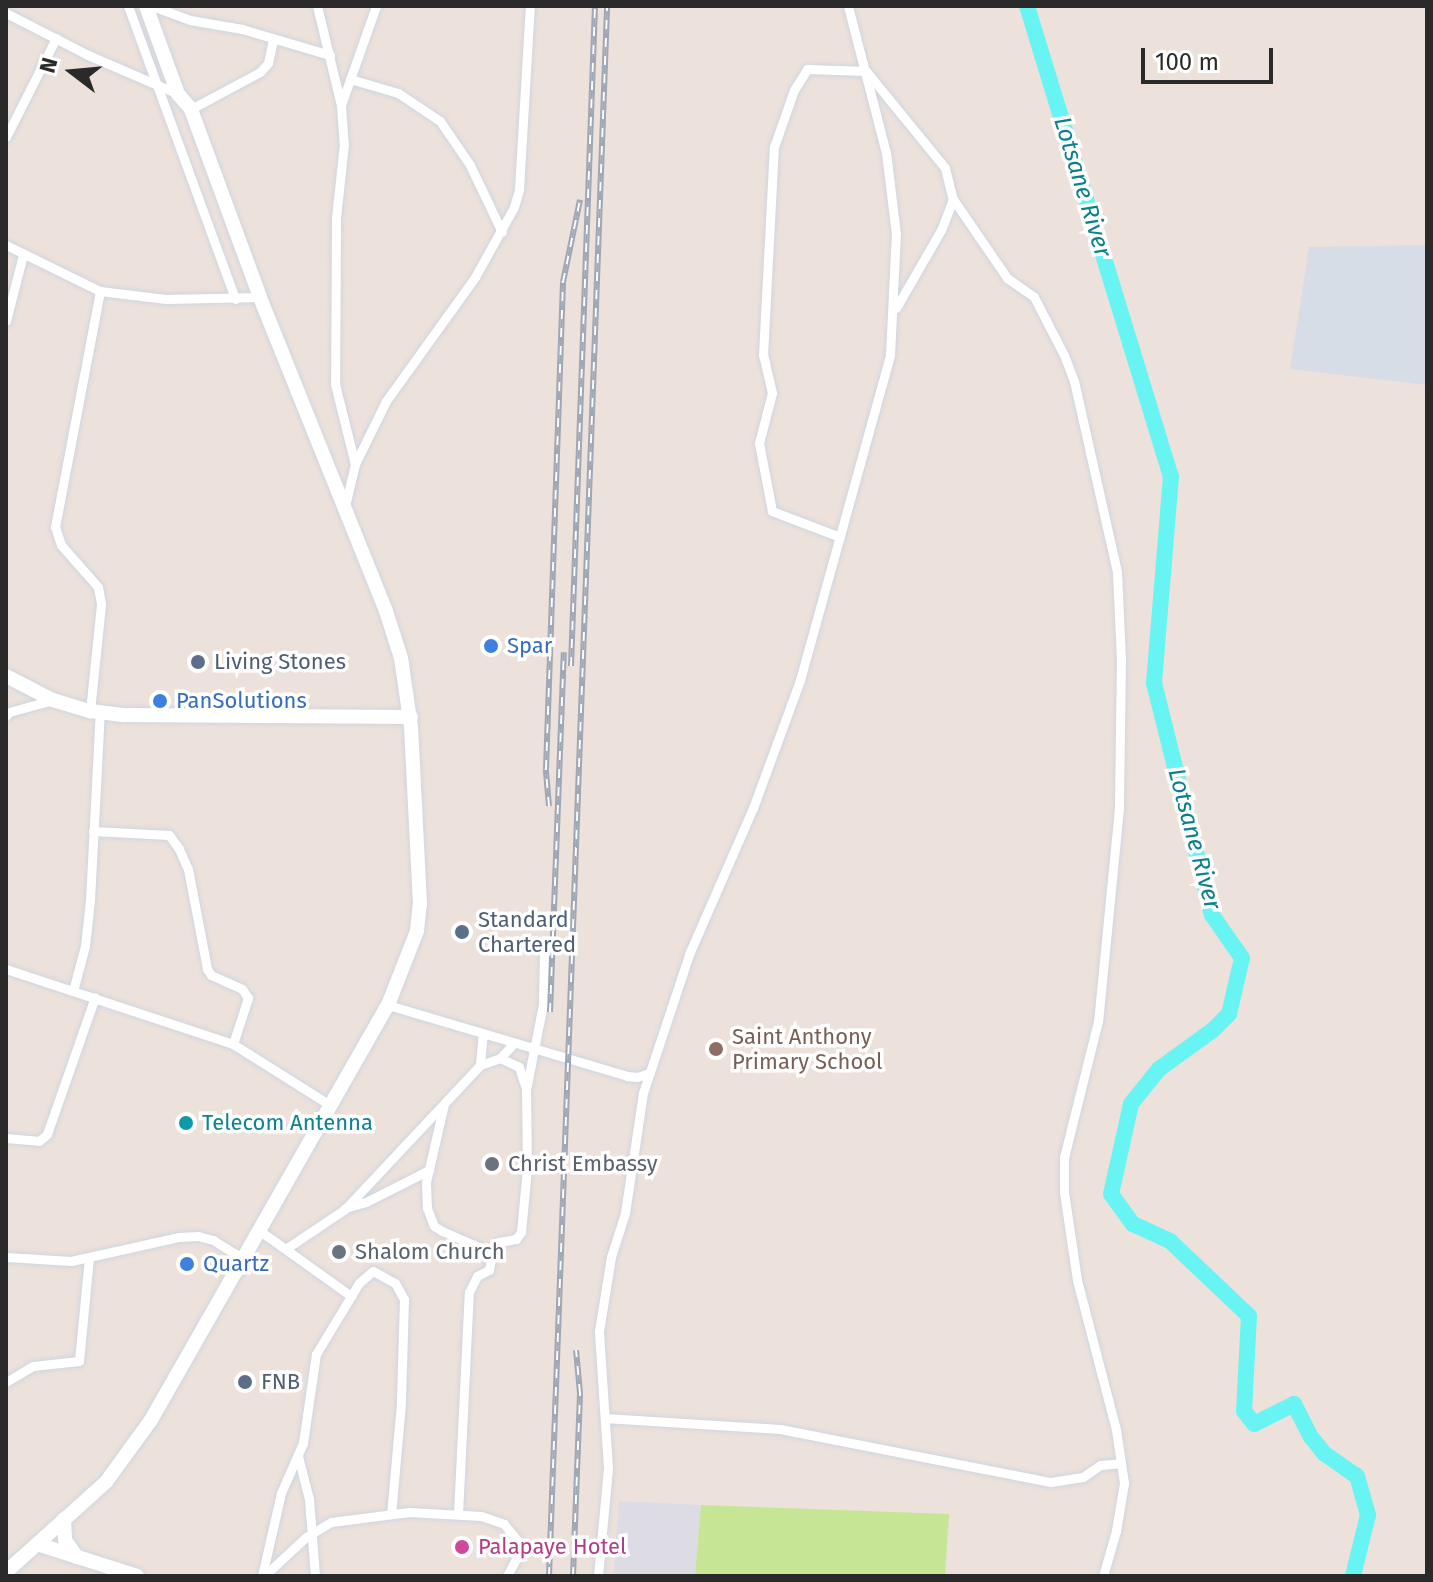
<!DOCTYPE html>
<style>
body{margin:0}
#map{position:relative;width:1433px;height:1582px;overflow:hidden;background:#ede1db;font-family:"Fira Sans",sans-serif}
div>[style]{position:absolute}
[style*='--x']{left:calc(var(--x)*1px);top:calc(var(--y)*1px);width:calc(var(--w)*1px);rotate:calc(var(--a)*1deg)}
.industrial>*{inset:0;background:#dddce5}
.airport>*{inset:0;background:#d7dde6}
.green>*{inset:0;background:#c6e695}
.river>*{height:16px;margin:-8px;padding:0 8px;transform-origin:8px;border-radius:8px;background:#69f4f4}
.roads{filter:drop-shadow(0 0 2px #ced6e0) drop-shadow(0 0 2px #ced6e0)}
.street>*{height:9px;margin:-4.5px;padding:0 4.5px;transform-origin:4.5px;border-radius:4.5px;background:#fff}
.secondary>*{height:14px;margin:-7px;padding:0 7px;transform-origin:7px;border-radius:7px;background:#fff}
.rail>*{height:6px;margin-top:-3px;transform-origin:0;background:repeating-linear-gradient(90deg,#fff 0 9px,#9ea7b6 0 18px);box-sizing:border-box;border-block:2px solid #9ea7b6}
.dots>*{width:22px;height:22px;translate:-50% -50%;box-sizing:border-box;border:4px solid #fff;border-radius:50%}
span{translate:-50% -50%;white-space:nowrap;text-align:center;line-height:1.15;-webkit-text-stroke:7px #fff;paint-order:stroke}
.shop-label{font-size:22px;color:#366cbe}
.left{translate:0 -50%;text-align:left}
.service-label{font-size:22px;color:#4e5e75}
.education-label{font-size:22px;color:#785e54}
.culture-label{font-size:22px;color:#0d838f}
.worship-label{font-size:22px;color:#5b616d}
.hotel-label{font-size:22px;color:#b23c85}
.water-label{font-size:24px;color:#08818c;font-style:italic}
.frame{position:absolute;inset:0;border:8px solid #2a2a2a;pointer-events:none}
.north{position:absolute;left:32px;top:32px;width:80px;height:80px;-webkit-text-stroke:6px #fff;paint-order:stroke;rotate:286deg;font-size:22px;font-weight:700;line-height:32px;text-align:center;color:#2a2a2a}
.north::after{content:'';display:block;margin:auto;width:28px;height:36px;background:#2a2a2a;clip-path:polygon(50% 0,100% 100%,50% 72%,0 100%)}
.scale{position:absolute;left:1141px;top:48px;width:132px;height:36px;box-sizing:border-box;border:4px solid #2a2a2a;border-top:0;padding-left:10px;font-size:24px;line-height:28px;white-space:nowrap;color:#2a2a2a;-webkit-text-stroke:6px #fff;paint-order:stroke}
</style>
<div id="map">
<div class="industrial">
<div style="clip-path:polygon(619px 1501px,701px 1505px,695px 1576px,613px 1576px)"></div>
</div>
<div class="airport">
<div style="clip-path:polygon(1427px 245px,1427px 385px,1290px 369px,1309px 247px)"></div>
</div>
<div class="green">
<div style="clip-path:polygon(701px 1505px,949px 1514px,945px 1576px,695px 1576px)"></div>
</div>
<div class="river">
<div style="--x:1027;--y:6;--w:492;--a:73"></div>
<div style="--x:1171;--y:476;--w:208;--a:94.7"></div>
<div style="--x:1154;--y:683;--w:239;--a:76"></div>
<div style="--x:1212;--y:915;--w:52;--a:55.1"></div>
<div style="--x:1242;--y:958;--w:57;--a:103.1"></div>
<div style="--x:1229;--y:1014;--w:23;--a:135"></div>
<div style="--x:1213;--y:1030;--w:67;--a:144.2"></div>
<div style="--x:1159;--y:1069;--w:45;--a:128.7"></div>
<div style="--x:1131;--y:1104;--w:92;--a:102.5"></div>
<div style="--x:1111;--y:1194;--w:37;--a:54"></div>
<div style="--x:1133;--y:1224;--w:41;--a:24.7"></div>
<div style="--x:1170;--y:1241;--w:109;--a:43.5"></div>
<div style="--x:1249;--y:1316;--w:95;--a:93"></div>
<div style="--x:1244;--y:1411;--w:16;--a:52"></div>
<div style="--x:1254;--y:1424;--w:45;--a:-26.6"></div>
<div style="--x:1294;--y:1404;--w:37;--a:63"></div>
<div style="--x:1311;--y:1437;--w:22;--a:51"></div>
<div style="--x:1325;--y:1454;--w:39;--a:35"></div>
<div style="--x:1357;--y:1476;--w:41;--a:74.2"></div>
<div style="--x:1368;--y:1515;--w:63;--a:103.8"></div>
</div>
<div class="roads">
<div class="street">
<div style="--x:128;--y:6;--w:312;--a:69.9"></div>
<div style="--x:152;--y:6;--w:40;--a:20.2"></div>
<div style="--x:190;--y:20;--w:53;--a:9.8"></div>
<div style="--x:242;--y:29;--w:92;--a:16.5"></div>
<div style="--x:317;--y:6;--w:102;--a:76.4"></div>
<div style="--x:341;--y:105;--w:39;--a:86"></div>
<div style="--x:344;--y:144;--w:74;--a:96.2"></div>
<div style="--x:336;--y:218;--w:166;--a:90.3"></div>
<div style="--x:335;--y:384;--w:82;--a:76"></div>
<div style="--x:6;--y:13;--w:92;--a:27.1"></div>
<div style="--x:88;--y:55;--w:98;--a:23.4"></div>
<div style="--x:350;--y:79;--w:50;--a:16.3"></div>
<div style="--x:398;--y:93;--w:50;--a:33.7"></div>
<div style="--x:440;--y:121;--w:53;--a:55.7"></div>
<div style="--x:470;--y:165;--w:74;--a:64.5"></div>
<div style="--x:341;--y:105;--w:105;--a:-70.5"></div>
<div style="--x:191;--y:109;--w:78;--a:-28.2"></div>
<div style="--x:260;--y:72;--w:12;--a:-48"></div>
<div style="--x:268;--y:63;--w:25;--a:-78"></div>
<div style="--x:6;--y:137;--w:111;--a:-63.2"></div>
<div style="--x:953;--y:199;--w:96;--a:55.6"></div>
<div style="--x:1007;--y:278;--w:33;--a:35"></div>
<div style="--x:1034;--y:297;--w:65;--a:62.7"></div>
<div style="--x:1064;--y:355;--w:28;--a:69"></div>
<div style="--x:1074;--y:381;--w:196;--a:77.3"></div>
<div style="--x:1117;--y:572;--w:87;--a:87.4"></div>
<div style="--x:1121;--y:659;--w:149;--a:90.8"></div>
<div style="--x:1119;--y:808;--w:214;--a:95.6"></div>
<div style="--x:1098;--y:1021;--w:140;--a:104"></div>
<div style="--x:1064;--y:1157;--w:35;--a:90"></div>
<div style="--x:1064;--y:1192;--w:89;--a:81.6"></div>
<div style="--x:1077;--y:1280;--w:155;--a:75.4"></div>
<div style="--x:1116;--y:1430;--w:54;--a:81.4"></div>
<div style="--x:1124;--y:1483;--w:49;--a:99.5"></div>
<div style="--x:1116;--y:1531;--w:47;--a:106.1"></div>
<div style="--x:6;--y:245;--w:105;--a:26.1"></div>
<div style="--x:100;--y:291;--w:66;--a:6.9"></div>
<div style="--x:166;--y:299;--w:94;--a:-1.2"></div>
<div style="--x:6;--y:321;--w:68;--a:-75.6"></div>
<div style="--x:345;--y:506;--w:43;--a:-76.6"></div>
<div style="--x:355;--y:464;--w:70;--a:-63.8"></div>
<div style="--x:386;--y:401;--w:153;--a:-54.3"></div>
<div style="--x:475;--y:277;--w:80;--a:-60.9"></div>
<div style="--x:514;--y:207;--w:19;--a:-74"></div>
<div style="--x:519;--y:189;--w:183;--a:-86.6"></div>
<div style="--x:840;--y:537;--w:73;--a:-159.1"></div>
<div style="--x:772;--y:511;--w:69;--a:-100.8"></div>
<div style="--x:759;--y:443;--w:52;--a:-75.4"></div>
<div style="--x:772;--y:393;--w:39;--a:-103"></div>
<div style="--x:763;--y:355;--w:208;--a:-87"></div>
<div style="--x:774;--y:147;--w:60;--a:-70.7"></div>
<div style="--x:794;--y:90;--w:25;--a:-58"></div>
<div style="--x:807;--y:69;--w:59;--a:1.9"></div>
<div style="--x:866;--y:71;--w:125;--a:50.8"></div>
<div style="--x:945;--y:168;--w:32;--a:76"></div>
<div style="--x:953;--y:199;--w:33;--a:111"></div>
<div style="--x:941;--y:230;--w:90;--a:120"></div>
<div style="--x:90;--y:711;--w:108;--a:-84.1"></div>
<div style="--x:101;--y:604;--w:17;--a:-100"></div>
<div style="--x:98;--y:587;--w:56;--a:-131.4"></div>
<div style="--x:61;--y:545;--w:19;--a:-108"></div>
<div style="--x:55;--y:527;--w:240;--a:-79.2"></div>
<div style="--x:6;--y:716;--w:5;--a:-53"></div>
<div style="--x:9;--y:712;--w:46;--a:-15.3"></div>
<div style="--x:93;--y:831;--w:76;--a:3"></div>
<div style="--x:169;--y:835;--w:17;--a:54"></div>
<div style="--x:179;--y:849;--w:22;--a:66"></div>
<div style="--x:188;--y:869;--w:102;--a:79.2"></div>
<div style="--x:207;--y:969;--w:7;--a:56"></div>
<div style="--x:211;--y:975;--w:34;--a:24"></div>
<div style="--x:242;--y:989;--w:11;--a:56"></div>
<div style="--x:248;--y:998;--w:48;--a:108.1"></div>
<div style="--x:6;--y:969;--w:239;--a:18.3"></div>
<div style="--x:233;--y:1044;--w:115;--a:32.2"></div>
<div style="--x:73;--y:991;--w:47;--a:-75.1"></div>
<div style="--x:85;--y:946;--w:46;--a:-83.8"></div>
<div style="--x:90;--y:900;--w:188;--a:-87"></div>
<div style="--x:388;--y:1005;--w:249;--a:16.5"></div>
<div style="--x:627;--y:1076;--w:10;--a:6"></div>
<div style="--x:637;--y:1077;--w:13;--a:-18"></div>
<div style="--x:500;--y:1058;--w:21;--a:25"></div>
<div style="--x:519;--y:1067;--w:19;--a:72"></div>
<div style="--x:480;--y:1065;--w:21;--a:-19"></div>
<div style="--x:500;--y:1058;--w:19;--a:-47"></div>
<div style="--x:444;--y:1104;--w:80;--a:103"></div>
<div style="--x:426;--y:1182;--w:26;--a:88"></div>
<div style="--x:427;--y:1208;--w:19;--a:69"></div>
<div style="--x:434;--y:1226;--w:9;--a:32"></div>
<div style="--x:442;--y:1231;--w:55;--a:23.7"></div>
<div style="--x:6;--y:1138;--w:33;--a:5"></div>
<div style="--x:39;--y:1141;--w:11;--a:-41"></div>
<div style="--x:47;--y:1134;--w:145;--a:-70.7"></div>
<div style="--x:345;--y:1208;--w:22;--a:-16"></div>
<div style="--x:366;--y:1202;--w:71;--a:-26.9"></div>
<div style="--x:260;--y:1231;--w:112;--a:35.5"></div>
<div style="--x:287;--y:1248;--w:70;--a:-33.9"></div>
<div style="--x:345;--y:1209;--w:197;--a:-46.8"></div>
<div style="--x:480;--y:1065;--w:32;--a:-85"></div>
<div style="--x:6;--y:1257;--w:65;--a:3.5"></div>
<div style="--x:71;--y:1261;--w:111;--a:-12.5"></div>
<div style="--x:179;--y:1237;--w:19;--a:-3"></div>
<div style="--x:198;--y:1236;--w:16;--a:15"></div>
<div style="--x:213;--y:1240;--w:36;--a:32"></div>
<div style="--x:6;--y:1382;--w:31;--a:-31"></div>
<div style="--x:33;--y:1366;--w:46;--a:-6.2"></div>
<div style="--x:79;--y:1361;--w:103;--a:-84.5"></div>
<div style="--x:605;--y:1418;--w:175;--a:3.6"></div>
<div style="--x:780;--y:1429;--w:276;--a:11.1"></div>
<div style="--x:1051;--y:1482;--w:32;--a:-9"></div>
<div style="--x:1083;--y:1477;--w:21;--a:-35"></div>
<div style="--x:1100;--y:1465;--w:21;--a:-5"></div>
<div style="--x:298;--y:1456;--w:44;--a:75.7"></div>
<div style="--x:309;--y:1499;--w:77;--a:85.5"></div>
<div style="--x:458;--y:1514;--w:222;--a:-87.2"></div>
<div style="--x:469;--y:1292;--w:18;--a:-63"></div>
<div style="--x:477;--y:1276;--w:13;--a:-27"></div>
<div style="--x:489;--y:1270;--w:17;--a:-80"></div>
<div style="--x:492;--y:1253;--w:13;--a:-58"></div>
<div style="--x:499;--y:1242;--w:17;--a:-10"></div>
<div style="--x:516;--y:1239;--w:9;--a:-54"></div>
<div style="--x:521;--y:1232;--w:64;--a:-84.6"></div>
<div style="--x:527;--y:1168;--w:78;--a:-90.7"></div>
<div style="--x:526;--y:1090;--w:88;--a:-78.8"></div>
<div style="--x:543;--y:1004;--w:52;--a:-88.9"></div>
<div style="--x:262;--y:1576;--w:85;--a:-77.1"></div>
<div style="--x:281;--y:1493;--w:55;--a:-66.3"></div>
<div style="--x:303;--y:1443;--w:90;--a:-81.7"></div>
<div style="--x:316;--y:1354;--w:83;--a:-58.8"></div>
<div style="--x:359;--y:1283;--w:18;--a:-41"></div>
<div style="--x:373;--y:1271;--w:25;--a:29"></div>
<div style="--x:395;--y:1283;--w:18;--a:61"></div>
<div style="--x:404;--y:1299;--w:104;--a:91.7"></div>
<div style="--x:401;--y:1403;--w:111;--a:95.1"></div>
<div style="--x:264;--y:1576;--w:57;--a:-42.9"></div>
<div style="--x:306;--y:1537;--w:29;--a:-31"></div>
<div style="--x:331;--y:1522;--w:79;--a:-7.3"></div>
<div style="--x:409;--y:1512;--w:72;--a:3.2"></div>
<div style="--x:481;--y:1516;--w:24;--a:19"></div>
<div style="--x:504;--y:1524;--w:22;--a:51"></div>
<div style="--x:518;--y:1541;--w:16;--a:94"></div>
<div style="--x:517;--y:1557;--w:21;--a:118"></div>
<div style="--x:598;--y:1576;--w:108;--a:-84.7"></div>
<div style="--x:608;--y:1468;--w:137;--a:-93.8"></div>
<div style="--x:599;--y:1331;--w:75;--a:-80.8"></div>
<div style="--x:611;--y:1257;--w:46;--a:-72.3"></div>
<div style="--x:625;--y:1213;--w:121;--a:-81.5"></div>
<div style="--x:643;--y:1093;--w:149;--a:-71.6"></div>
<div style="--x:690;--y:952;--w:157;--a:-66.4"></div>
<div style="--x:753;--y:808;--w:136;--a:-69.8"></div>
<div style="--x:800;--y:680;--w:337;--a:-74.5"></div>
<div style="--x:890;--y:355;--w:121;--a:-87.2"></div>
<div style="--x:896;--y:234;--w:82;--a:-97"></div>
<div style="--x:886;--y:153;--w:152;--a:-104.5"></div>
</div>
<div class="secondary">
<div style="--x:6;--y:676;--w:53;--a:27.1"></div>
<div style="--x:53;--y:700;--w:39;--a:17"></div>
<div style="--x:90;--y:711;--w:35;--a:7"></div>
<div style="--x:125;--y:715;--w:286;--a:0.4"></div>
<div style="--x:64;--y:1519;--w:21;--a:87"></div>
<div style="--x:65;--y:1540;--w:21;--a:55"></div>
<div style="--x:37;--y:1544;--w:105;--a:17.7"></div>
<div style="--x:6;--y:1572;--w:135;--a:-42"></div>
<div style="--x:106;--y:1482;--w:77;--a:-54"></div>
<div style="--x:151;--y:1420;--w:478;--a:-60.3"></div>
<div style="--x:388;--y:1005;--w:79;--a:-68.6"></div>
<div style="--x:417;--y:931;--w:27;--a:-84"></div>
<div style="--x:420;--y:904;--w:177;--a:-92.9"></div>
<div style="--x:411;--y:727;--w:70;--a:-98.2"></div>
<div style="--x:401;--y:658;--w:49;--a:-107.7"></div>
<div style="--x:386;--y:611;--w:338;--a:-111.9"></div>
<div style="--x:260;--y:297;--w:200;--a:-110.2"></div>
<div style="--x:191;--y:109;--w:20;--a:-131"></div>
<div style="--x:178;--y:94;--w:94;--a:-110"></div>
</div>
</div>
<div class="rail">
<div style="--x:571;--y:666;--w:660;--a:-87.92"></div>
<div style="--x:549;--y:806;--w:37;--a:-95"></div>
<div style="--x:546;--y:769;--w:487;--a:-88"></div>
<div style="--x:563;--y:282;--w:84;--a:-78.3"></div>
<div style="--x:550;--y:1012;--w:360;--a:-87.8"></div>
<div style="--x:549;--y:1576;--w:1571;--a:-87.88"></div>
<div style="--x:573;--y:1576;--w:183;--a:-87.8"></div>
<div style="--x:580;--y:1393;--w:43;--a:-95.3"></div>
</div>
<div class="dots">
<div style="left:491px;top:646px;background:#3f7fe0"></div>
<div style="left:198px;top:662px;background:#5c6f8a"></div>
<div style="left:160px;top:701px;background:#3f7fe0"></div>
<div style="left:462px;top:932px;background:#5c6f8a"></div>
<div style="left:716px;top:1049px;background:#8d6e63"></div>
<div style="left:186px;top:1123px;background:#0f9aa8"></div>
<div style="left:492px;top:1164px;background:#6b7280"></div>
<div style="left:339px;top:1252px;background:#6b7280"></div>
<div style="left:187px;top:1264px;background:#3f7fe0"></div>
<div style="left:245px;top:1382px;background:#5c6f8a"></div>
<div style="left:462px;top:1547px;background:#d1479c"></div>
</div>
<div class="shop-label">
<span class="left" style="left:507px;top:646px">Spar</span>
<span class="left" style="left:176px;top:701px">PanSolutions</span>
<span class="left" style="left:203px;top:1264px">Quartz</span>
</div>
<div class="service-label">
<span class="left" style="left:214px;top:662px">Living Stones</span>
<span class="left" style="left:478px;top:932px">Standard<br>Chartered</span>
<span class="left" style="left:261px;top:1382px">FNB</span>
</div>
<div class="education-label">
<span class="left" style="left:732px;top:1049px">Saint Anthony<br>Primary School</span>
</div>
<div class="culture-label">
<span class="left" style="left:202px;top:1123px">Telecom Antenna</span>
</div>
<div class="worship-label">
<span class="left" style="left:508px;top:1164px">Christ Embassy</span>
<span class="left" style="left:355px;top:1252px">Shalom Church</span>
</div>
<div class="hotel-label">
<span class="left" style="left:478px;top:1547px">Palapaye Hotel</span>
</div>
<div class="water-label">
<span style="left:1082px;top:187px;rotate:73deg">Lotsane River</span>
<span style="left:1194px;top:839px;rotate:75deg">Lotsane River</span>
</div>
<div class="frame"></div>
<div class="north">N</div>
<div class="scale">100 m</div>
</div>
